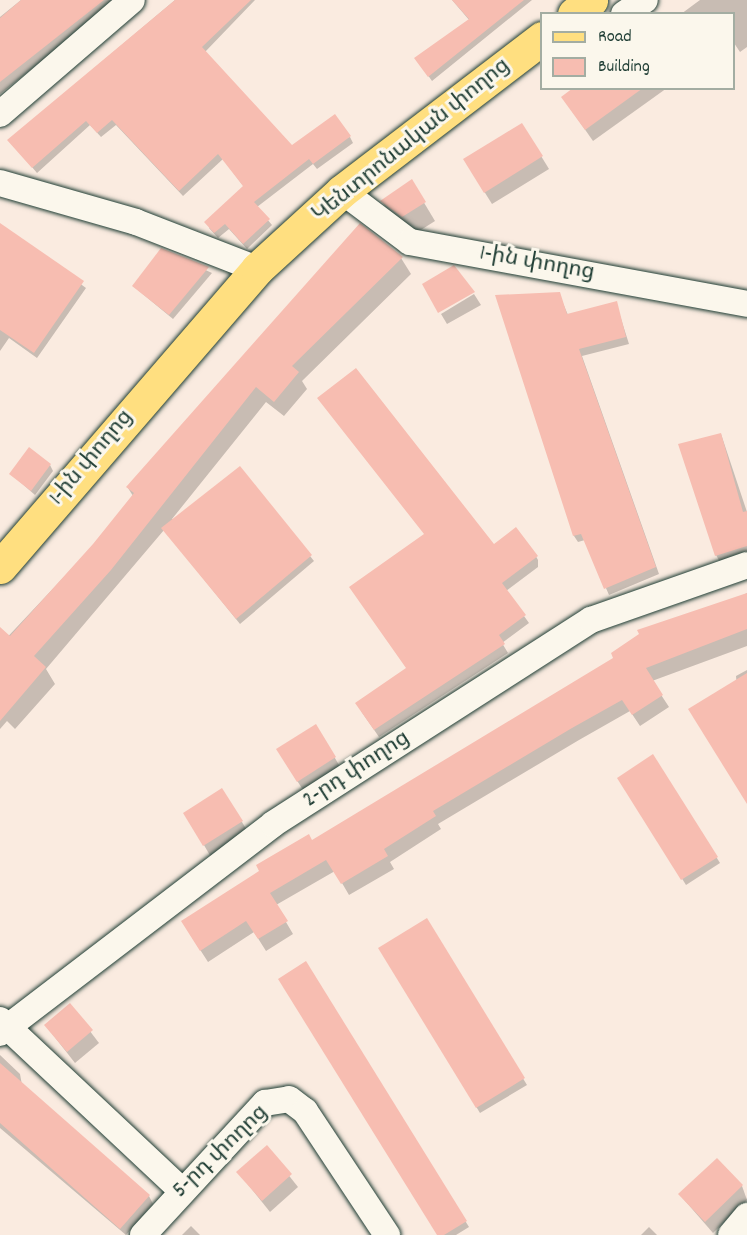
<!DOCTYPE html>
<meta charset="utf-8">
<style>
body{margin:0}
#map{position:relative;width:747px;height:1235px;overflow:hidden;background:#faebe0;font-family:Dekko,"Noto Sans Armenian",sans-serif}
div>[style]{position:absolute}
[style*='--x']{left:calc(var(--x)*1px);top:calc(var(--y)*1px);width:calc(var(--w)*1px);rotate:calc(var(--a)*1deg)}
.shadow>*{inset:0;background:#0003}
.building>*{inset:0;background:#f7bdb1}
.roads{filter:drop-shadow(0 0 2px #1f3d34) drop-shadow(0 0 2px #1f3d34)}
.minor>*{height:26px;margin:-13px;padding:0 13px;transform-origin:13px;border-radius:13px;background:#fbf7ec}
.major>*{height:33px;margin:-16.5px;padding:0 16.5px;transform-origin:16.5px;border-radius:16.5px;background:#ffdf80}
span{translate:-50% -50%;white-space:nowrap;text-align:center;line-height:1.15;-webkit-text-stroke:6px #fbf7ec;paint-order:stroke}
.street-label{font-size:22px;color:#1f3d34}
.legend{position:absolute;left:540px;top:12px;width:195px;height:78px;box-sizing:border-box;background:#fbf7ec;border:2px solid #a3ada2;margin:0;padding:8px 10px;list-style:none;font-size:18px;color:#1f3d34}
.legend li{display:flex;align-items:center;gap:12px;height:30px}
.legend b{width:30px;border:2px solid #a3ada2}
</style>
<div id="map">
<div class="shadow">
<div style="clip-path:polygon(21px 0,119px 0,0 94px,0 17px)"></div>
<div style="clip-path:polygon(175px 0,255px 0,205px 52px,292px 147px,350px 137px,353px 143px,317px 169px,313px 164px,257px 207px,272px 225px,247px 249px,229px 229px,218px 238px,209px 228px,244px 187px,223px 159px,183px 196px,116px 125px,101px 137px,90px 125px,37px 173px,9px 140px)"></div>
<div style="clip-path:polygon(452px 0,532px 0,432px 81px,420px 64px,470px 21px)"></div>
<div style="clip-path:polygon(700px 0,747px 0,747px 47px,740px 52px,734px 43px,734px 14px,681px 14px)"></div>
<div style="clip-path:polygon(575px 88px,667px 88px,593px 141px,563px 98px)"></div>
<div style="clip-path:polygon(522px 125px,549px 169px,492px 204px,472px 172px)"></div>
<div style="clip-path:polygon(411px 181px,435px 221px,413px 235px,392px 219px,382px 201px)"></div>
<div style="clip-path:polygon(0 224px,86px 288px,37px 358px,9px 338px,0 351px)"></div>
<div style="clip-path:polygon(162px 250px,212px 273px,173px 319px,133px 286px)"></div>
<div style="clip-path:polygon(401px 258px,411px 274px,302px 381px,307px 389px,284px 416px,266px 402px,172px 519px,310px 556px,314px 561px,240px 624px,164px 530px,46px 669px,55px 684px,15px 729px,7px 721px,0 729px,0 645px,94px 545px,133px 496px,128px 488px)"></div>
<div style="clip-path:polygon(474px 294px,481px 305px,447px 324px,441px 314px)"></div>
<div style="clip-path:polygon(559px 294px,568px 315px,616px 303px,629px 344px,582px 356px,659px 574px,609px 595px,585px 540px,578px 542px,574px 536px)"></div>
<div style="clip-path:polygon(721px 434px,747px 512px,747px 556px,721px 564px,716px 555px)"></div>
<div style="clip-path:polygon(50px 465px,53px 471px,35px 495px,11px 474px)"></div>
<div style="clip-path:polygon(493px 546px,533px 551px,538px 560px,538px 567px,506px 591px,529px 623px,502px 643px,508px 653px,379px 737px,361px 711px,408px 668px)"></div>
<div style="clip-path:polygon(747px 593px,747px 646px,652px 681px,669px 707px,640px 726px,630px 711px,579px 740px,438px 824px,441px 829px,390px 862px,394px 869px,349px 895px,335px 871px,276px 905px,293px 934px,266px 951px,254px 932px,208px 962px,190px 934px,312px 842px)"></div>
<div style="clip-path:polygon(747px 670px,747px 802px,736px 676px)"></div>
<div style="clip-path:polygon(316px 726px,342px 770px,305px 793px,285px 762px)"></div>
<div style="clip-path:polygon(653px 756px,720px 863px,686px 885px,619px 778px)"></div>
<div style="clip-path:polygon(185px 813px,242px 822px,249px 834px,211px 857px)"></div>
<div style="clip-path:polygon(427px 920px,527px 1085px,480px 1113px,380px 948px)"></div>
<div style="clip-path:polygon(306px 963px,469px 1227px,456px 1235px,438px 1235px)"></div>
<div style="clip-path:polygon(70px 1005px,99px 1043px,75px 1063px,46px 1026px)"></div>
<div style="clip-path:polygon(0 1055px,20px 1074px,22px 1085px,149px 1196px,153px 1204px,126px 1235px,0 1128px)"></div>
<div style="clip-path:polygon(267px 1148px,298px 1187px,270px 1212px,238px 1172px)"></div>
<div style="clip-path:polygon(717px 1160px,742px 1186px,747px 1200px,713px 1233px,680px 1195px)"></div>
<div style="clip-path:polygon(191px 1226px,200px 1235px,182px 1235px)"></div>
<div style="clip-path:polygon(649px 1227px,657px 1235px,641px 1235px)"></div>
</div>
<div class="building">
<div style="clip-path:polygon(21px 0,104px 0,0 82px,0 18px)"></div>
<div style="clip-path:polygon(175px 0,251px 0,202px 47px,292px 145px,335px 114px,351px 136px,313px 164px,309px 159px,254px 202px,270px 219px,243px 244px,225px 224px,214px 233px,204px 222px,243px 186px,218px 154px,179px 191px,112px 120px,97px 133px,86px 121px,32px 168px,7px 140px)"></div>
<div style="clip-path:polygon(452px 0,524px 0,428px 77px,414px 58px,469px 19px)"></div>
<div style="clip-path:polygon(573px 88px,643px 88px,585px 130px,561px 97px)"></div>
<div style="clip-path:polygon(522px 123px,543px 156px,484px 193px,463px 159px)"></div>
<div style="clip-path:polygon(412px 179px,426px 202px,402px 217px,380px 201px)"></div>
<div style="clip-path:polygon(0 223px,84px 281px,34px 353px,0 330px)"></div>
<div style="clip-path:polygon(360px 223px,403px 257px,292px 366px,299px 372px,274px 402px,256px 387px,111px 570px,34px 656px,46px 667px,0 721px,0 627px,10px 636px,93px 544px,134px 493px,126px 487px)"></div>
<div style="clip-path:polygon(161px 248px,209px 267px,169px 315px,132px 286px)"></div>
<div style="clip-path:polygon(454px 265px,475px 292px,438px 313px,422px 284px)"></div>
<div style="clip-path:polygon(560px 292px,567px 314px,617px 301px,626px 337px,579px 349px,656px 567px,604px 589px,581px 534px,573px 536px,495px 295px)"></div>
<div style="clip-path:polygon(356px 368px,494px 544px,516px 527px,538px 556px,502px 583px,526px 615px,499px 635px,505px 644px,374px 730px,355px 703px,406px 668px,349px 587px,424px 534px,317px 398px)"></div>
<div style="clip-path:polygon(721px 433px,743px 512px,747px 511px,747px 546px,715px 556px,678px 444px)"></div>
<div style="clip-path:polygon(29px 447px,51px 464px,31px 491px,9px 474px)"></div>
<div style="clip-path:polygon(240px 466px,312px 555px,236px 619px,161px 528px)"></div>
<div style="clip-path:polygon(747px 593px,747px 629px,646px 668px,663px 695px,632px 715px,622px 700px,572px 728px,433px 811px,436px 816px,384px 849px,388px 856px,341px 884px,326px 860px,270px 893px,288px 921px,258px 939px,246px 921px,200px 951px,181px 921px,259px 871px,256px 865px,309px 834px,312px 840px,613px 658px,611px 653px,639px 634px,637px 630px)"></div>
<div style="clip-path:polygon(747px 673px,747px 804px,688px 709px)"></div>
<div style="clip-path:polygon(316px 724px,336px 757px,297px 782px,276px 749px)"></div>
<div style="clip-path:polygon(653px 754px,718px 857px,681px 880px,617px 778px)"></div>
<div style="clip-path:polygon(222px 788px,243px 821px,203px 846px,183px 813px)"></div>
<div style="clip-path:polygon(427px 918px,525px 1078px,476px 1108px,378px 948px)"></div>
<div style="clip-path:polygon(306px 961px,467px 1221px,444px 1235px,437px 1235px,278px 979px)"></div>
<div style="clip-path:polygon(70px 1003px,93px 1030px,67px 1052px,44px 1025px)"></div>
<div style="clip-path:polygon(0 1063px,150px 1195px,120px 1229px,0 1123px)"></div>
<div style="clip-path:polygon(267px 1145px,292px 1174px,262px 1201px,236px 1172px)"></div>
<div style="clip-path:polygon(717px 1158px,743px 1185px,705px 1222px,678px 1194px)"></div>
</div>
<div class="roads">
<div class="minor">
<div style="--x:624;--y:14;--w:25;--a:-34"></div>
<div style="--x:0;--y:114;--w:174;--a:-40.8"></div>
<div style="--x:0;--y:183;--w:141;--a:16"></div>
<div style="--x:136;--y:222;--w:130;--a:21.2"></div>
<div style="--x:342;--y:191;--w:85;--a:36.9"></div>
<div style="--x:410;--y:242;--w:343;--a:10.4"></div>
<div style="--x:0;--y:1020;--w:247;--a:43.2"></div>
<div style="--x:0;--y:1033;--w:344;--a:-37.4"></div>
<div style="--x:273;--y:824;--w:378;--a:-32.7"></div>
<div style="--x:591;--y:620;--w:165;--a:-19.4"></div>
<div style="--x:143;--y:1235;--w:180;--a:-47.3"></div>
<div style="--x:265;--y:1103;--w:24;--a:-9"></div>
<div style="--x:289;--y:1099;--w:20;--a:37"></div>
<div style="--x:305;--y:1111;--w:149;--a:56.5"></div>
<div style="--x:731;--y:1235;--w:25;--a:-50"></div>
</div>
<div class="major">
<div style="--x:574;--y:14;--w:22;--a:-39"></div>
<div style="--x:0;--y:567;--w:394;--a:-49.2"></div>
<div style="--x:257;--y:269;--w:115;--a:-42.5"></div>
<div style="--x:342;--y:191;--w:252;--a:-37.4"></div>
</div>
</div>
<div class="street-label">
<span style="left:412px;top:141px;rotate:-39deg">Կենտրոնական փողոց</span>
<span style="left:537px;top:264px;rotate:10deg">1-ին փողոց</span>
<span style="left:92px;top:458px;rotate:-50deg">1-ին փողոց</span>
<span style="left:357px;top:770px;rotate:-33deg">2-րդ փողոց</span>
<span style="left:221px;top:1152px;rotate:-44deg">5-րդ փողոց</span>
</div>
<ul class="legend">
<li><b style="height:8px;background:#ffdf80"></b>Road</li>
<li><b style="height:16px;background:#f7bdb1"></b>Building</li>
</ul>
</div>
